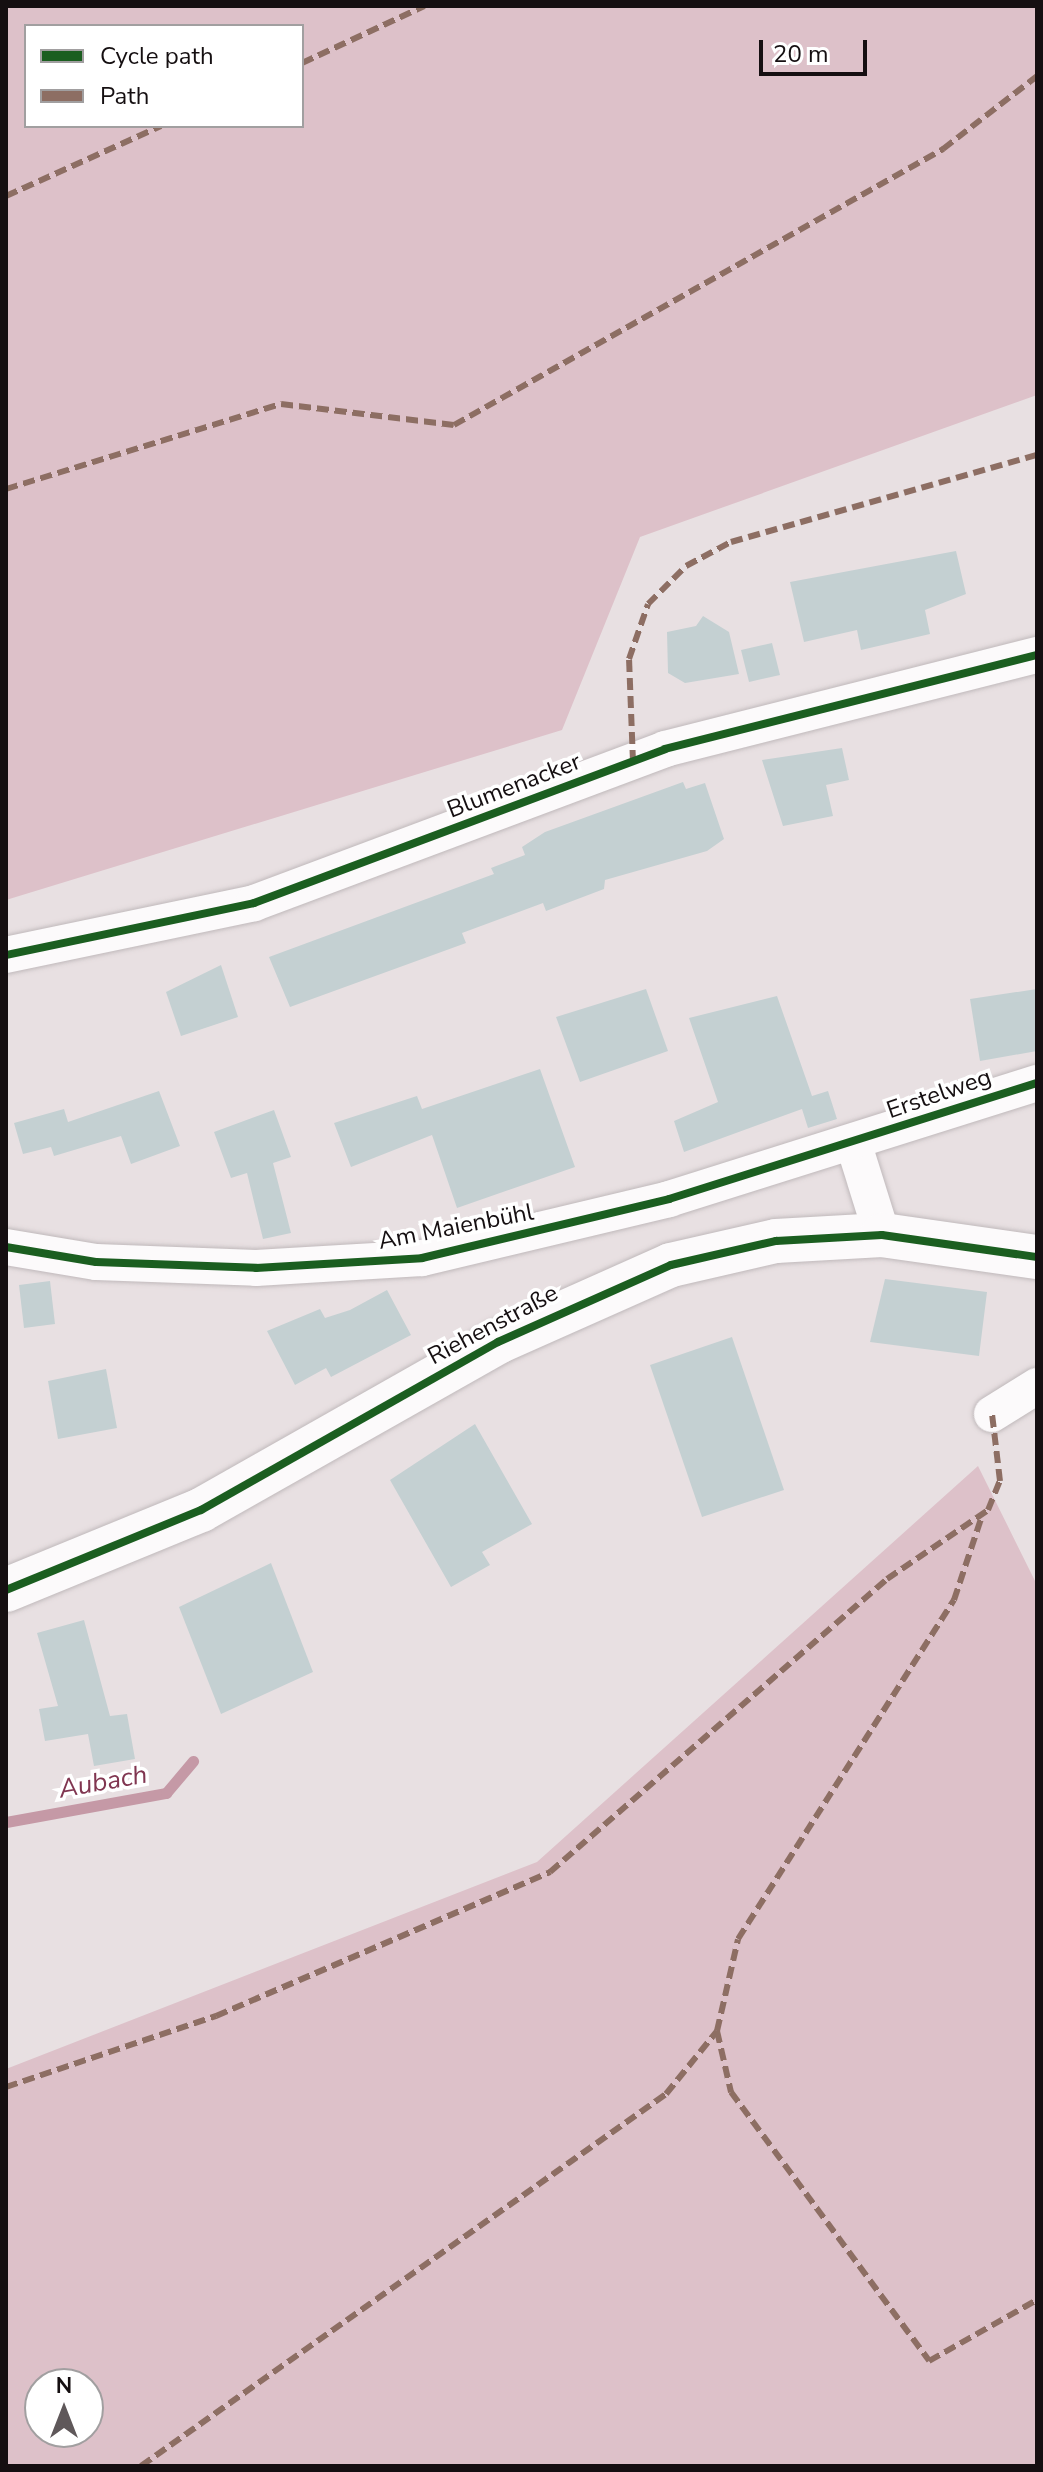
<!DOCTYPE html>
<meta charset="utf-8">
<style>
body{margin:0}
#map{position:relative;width:1043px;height:2472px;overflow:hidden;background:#e8e0e2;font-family:"Nunito Sans",sans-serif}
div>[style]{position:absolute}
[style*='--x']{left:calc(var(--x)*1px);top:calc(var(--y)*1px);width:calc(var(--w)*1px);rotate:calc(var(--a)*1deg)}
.green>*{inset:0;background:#ddc1c9}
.stream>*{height:11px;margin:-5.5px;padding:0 5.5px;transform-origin:5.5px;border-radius:5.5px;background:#c599a6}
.building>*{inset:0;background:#c4d0d2}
.roads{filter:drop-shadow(0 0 2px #c0b9bb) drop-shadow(0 0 2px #c0b9bb)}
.minor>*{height:36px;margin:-18px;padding:0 18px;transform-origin:18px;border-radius:18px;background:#fcfafb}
.tertiary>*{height:44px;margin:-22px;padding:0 22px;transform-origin:22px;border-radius:22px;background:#fcfafb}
.quiet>*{height:6px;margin-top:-3px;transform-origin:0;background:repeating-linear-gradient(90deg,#8d6e63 0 12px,transparent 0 18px)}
.cycleway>*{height:8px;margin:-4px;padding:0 4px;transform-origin:4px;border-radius:4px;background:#1b5e20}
span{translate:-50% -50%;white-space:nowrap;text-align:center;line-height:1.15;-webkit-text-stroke:7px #fff;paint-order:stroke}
.street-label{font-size:24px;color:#150f11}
.water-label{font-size:26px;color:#803550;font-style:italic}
.frame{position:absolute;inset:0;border:8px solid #150f11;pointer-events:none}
.legend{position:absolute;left:24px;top:24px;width:280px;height:104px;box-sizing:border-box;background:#fff;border:2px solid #a19fa0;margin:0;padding:10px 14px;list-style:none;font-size:24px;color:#150f11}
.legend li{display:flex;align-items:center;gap:16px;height:40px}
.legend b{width:40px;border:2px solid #a19fa0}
.north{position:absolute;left:24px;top:2368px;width:80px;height:80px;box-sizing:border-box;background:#fff;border:2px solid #a19fa0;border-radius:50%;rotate:0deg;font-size:22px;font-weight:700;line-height:32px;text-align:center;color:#150f11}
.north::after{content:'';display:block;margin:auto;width:28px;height:36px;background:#5f585a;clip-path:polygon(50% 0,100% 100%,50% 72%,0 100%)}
.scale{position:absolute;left:759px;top:40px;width:108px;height:36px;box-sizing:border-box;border:4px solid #150f11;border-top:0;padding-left:10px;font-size:24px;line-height:28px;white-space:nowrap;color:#150f11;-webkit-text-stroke:6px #fff;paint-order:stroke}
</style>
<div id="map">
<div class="green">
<div style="clip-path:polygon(evenodd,6px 6px,1037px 6px,1037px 395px,640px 537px,562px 730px,6px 900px,6px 6px,26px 26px,302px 26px,302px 126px,26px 126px,26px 26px)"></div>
<div style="clip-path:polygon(evenodd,978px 1466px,1037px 1585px,1037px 2466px,6px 2466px,6px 2069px,537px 1862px,978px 1466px,40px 2384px,88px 2384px,88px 2432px,40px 2432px,40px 2384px)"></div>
</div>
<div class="stream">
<div style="--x:6;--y:1822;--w:163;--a:-10.3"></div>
<div style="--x:166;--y:1793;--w:42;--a:-49.8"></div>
</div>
<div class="building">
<div style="clip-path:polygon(956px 551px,966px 594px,925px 610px,930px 634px,861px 650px,857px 630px,804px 642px,790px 582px)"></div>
<div style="clip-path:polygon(703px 616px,729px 632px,739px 674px,685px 683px,668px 673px,667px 632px,696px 626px)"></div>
<div style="clip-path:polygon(772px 643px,780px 675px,749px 682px,741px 650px)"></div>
<div style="clip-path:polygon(842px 748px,849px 780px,826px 785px,833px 816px,783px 826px,762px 760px)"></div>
<div style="clip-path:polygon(683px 782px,686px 789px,705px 783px,724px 839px,707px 851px,605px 880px,604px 889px,546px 911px,543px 903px,462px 933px,466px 943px,290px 1007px,269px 957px,494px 874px,491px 868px,525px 855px,522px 847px,545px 832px)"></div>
<div style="clip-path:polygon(221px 965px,238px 1017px,181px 1036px,166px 992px)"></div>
<div style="clip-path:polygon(646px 989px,668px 1051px,580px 1082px,556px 1017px)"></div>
<div style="clip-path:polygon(1037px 989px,1037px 1051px,980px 1061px,970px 999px)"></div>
<div style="clip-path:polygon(777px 996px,812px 1096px,828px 1091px,837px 1119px,808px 1128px,802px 1109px,684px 1152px,674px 1121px,718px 1102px,689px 1018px)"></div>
<div style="clip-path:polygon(540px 1069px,575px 1167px,457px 1208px,432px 1135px,351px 1167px,334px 1123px,417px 1096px,422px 1109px)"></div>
<div style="clip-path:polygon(159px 1091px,180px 1146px,131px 1164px,121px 1136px,54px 1156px,51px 1147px,23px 1154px,14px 1123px,64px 1109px,68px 1122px)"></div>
<div style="clip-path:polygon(274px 1110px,291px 1157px,273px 1163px,291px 1233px,263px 1239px,247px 1173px,231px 1178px,214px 1132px)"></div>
<div style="clip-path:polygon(885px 1279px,987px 1292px,979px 1356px,870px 1342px)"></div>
<div style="clip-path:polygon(50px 1281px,55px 1324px,24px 1328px,19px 1285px)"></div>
<div style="clip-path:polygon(387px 1290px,411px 1335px,331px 1377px,326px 1368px,295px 1385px,267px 1331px,320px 1309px,325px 1318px,350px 1310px)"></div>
<div style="clip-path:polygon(732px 1337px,784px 1490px,702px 1517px,650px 1365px)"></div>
<div style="clip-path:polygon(106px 1369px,117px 1428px,58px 1439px,48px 1381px)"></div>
<div style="clip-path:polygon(475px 1424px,532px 1524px,482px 1552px,490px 1565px,451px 1587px,390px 1480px)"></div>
<div style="clip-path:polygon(271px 1563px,313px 1672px,221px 1714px,179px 1607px)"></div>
<div style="clip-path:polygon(84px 1620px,110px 1716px,127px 1714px,135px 1759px,94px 1766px,88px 1734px,45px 1741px,39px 1709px,58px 1706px,37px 1633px)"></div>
</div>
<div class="roads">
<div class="minor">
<div style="--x:6;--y:955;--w:253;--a:-11.8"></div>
<div style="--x:254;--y:903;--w:439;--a:-20.5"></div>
<div style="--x:665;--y:749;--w:384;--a:-14.2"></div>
<div style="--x:854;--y:1145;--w:94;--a:72.7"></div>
<div style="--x:6;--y:1247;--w:91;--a:9.5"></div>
<div style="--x:96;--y:1262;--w:160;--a:2.1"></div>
<div style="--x:256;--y:1268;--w:166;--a:-3.4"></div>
<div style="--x:422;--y:1258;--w:254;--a:-13.4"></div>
<div style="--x:669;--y:1199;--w:386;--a:-17.5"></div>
<div style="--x:992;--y:1414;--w:53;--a:-31.9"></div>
</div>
<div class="tertiary">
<div style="--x:6;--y:1590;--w:211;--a:-22.3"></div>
<div style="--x:201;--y:1510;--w:341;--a:-29.5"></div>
<div style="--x:498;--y:1342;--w:189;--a:-24"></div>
<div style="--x:671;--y:1265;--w:108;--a:-12.9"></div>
<div style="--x:776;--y:1241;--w:106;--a:-3.2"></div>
<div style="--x:882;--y:1235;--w:157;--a:8.1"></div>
</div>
</div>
<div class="quiet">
<div style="--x:302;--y:63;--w:135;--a:-25"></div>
<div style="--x:6;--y:196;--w:170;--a:-24.3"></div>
<div style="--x:6;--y:489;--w:288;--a:-17.2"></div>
<div style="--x:281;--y:404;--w:174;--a:6.9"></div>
<div style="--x:454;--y:425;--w:562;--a:-29.44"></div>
<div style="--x:943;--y:149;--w:119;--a:-37.8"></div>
<div style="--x:633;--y:762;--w:103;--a:-92.2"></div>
<div style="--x:629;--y:659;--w:58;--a:-70.9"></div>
<div style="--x:648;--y:604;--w:54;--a:-45"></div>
<div style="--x:686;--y:566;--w:51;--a:-28.1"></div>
<div style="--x:731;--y:542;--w:318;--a:-15.9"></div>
<div style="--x:717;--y:2031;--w:63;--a:77.1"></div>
<div style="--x:731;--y:2092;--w:334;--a:53.6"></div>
<div style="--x:929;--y:2361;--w:124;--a:-29.5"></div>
<div style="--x:6;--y:2087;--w:222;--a:-18.7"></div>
<div style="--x:216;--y:2016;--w:364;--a:-23.3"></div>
<div style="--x:550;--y:1872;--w:447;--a:-41"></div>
<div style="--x:887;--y:1579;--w:122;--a:-34.3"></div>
<div style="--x:988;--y:1510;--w:31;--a:-68"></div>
<div style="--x:1000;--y:1481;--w:67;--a:-96.8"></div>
<div style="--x:141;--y:2466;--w:643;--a:-35.32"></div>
<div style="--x:666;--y:2094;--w:81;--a:-51"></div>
<div style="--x:717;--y:2031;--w:94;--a:-77.1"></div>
<div style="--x:738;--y:1939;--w:402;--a:-57.5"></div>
<div style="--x:954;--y:1600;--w:89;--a:-71.6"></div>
</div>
<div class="cycleway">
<div style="--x:6;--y:955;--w:253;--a:-11.8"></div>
<div style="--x:254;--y:903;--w:439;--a:-20.5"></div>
<div style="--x:665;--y:749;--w:384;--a:-14.2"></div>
<div style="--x:6;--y:1247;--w:91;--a:9.5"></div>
<div style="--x:96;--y:1262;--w:160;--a:2.1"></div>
<div style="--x:256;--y:1268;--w:166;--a:-3.4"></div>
<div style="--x:422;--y:1258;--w:254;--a:-13.4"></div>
<div style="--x:669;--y:1199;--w:386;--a:-17.5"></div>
<div style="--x:6;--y:1590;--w:211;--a:-22.3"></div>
<div style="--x:201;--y:1510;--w:341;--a:-29.5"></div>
<div style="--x:498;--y:1342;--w:189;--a:-24"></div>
<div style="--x:671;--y:1265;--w:108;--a:-12.9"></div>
<div style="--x:776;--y:1241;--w:106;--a:-3.2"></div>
<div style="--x:882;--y:1235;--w:157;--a:8.1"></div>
</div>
<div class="street-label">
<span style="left:514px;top:786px;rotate:-21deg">Blumenacker</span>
<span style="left:939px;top:1094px;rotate:-19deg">Erstelweg</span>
<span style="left:456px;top:1227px;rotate:-11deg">Am Maienbühl</span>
<span style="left:493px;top:1325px;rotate:-28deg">Riehenstraße</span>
</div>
<div class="water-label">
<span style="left:103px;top:1782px;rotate:-10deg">Aubach</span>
</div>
<div class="frame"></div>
<ul class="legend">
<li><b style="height:10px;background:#1b5e20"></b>Cycle path</li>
<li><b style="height:10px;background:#8d6e63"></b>Path</li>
</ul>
<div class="north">N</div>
<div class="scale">20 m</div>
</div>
